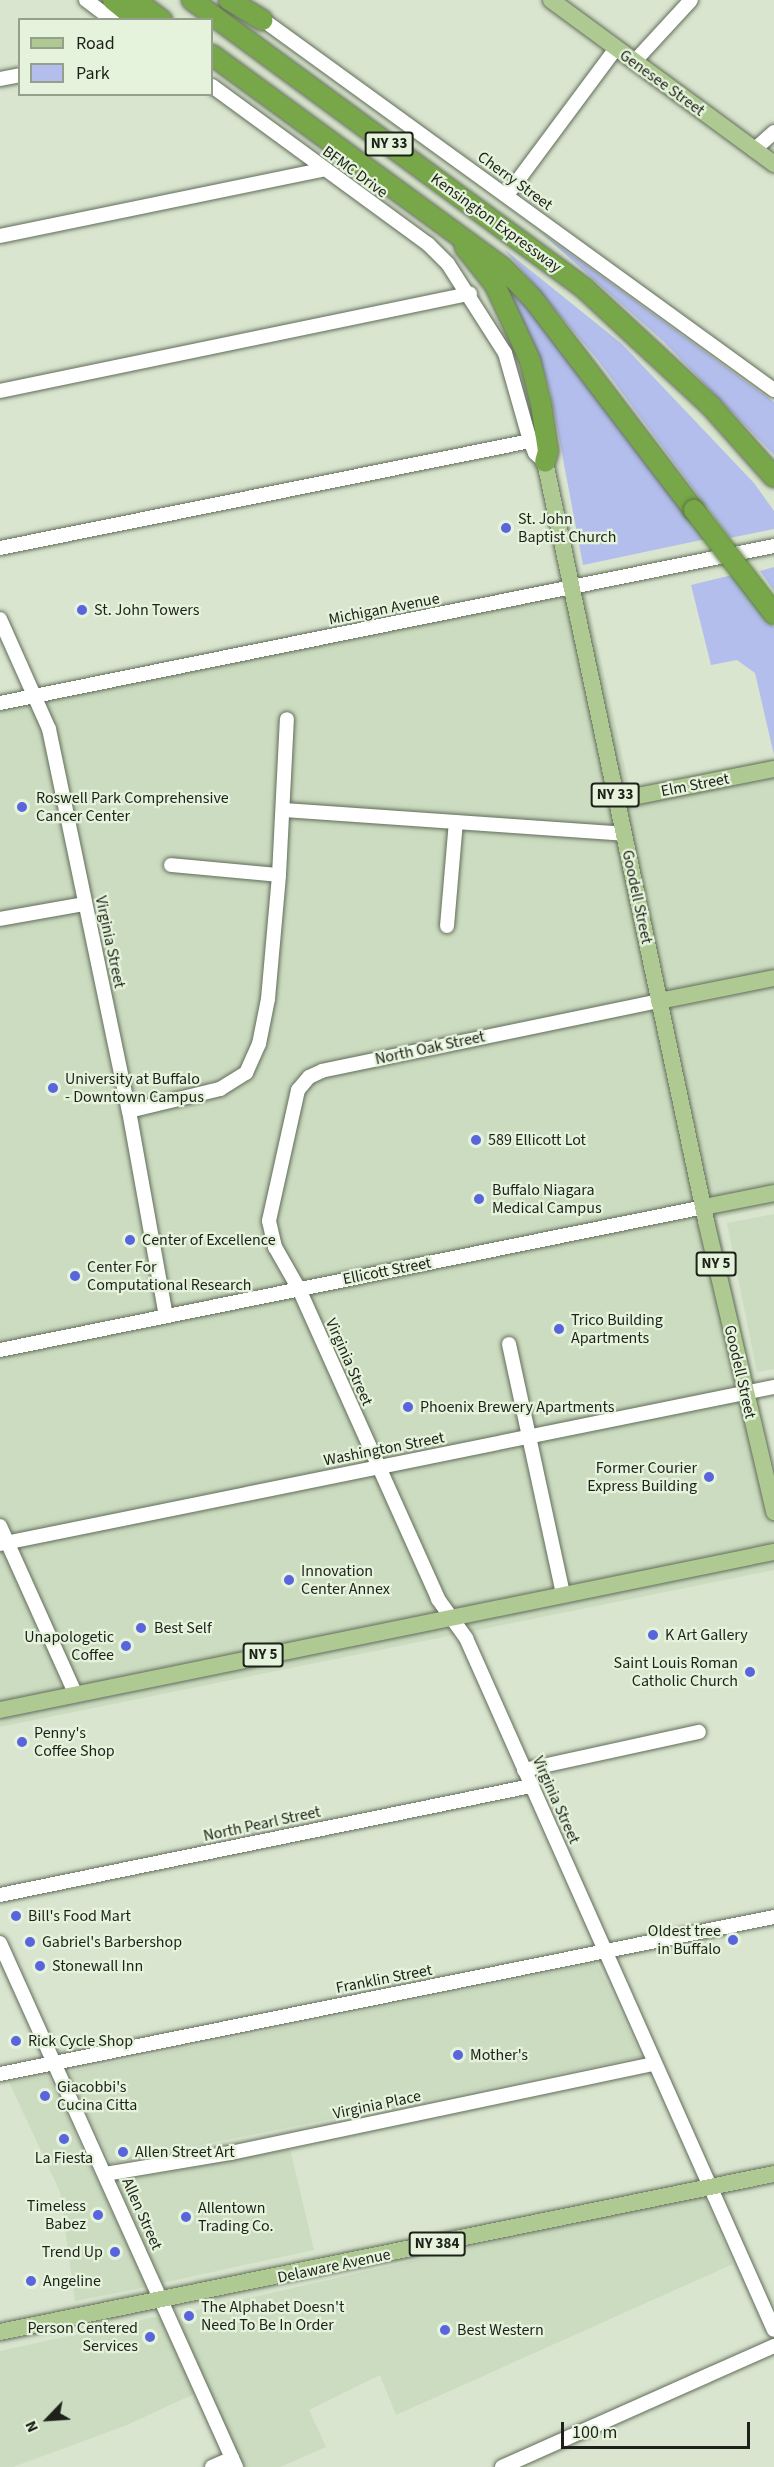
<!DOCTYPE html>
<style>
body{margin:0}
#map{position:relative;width:774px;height:2467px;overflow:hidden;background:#d9e5cf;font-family:"Source Sans 3",sans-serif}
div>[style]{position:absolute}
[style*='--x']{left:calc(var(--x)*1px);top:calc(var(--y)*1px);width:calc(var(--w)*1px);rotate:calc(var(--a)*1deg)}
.built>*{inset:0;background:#ccdcc0}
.green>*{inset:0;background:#b3beed}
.roads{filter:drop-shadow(0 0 2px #626d5a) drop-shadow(0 0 2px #626d5a)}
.minor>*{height:14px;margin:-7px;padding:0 7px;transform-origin:7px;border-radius:7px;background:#fff}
.major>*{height:16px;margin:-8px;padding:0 8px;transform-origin:8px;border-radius:8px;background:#aeca92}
.highway>*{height:20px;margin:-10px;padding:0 10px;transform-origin:10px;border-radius:10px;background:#78a74a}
.bridges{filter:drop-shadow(0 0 2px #587839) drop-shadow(0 0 2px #587839)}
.highway-bridge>*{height:20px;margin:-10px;padding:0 10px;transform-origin:10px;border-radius:10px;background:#78a74a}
.dots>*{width:16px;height:16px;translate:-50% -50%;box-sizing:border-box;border:3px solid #e6f3dc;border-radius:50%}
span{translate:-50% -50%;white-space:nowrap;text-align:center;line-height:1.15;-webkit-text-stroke:4.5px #e6f3dc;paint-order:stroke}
.shield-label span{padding:2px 4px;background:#e6f3dc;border:2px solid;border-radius:4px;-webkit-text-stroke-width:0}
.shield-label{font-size:15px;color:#1d2119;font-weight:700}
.street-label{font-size:16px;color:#1d2119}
.poi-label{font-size:16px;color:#1d2119}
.left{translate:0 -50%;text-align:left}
.right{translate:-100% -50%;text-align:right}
.legend{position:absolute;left:18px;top:18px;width:195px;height:78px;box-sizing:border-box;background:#e6f3dc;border:2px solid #969f8e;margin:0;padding:8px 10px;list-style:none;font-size:18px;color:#1d2119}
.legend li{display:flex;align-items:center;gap:12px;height:30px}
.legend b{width:30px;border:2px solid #969f8e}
.north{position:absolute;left:18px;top:2389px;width:60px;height:60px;-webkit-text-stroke:4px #e6f3dc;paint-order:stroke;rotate:245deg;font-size:16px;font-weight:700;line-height:24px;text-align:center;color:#1d2119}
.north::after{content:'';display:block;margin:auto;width:21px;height:27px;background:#1d2119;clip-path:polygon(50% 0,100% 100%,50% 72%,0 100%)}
.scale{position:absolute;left:561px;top:2422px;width:189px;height:27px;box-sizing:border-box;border:3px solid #1d2119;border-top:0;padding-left:8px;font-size:18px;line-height:21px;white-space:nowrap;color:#1d2119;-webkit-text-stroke:4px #e6f3dc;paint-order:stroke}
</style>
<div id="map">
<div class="built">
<div style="clip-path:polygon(582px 576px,630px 790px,774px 759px,774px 1206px,717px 1218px,774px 1480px,774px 1570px,0 1727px,0 695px)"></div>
<div style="clip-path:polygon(774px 1214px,774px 1369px,757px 1372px,727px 1223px)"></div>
<div style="clip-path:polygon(597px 1963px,641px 2057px,111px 2163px,67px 2072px)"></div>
<div style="clip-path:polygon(48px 2076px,147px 2287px,75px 2301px,60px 2192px,9px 2082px)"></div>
<div style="clip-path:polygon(290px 2149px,314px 2250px,162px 2283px,117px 2182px)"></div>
<div style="clip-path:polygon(703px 2194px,733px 2264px,396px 2415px,380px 2375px,309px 2410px,326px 2447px,280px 2467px,236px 2467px,192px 2370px,180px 2314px)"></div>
<div style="clip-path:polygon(155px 2317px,161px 2319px,194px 2394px,127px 2425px,13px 2467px,0 2467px,0 2351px)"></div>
</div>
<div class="green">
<div style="clip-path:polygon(539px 231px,774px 402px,774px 455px,664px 342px)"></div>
<div style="clip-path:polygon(504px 249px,622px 344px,754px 483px,774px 511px,774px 529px,730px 538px,597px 359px)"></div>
<div style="clip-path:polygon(505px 287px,528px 308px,706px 539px,583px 565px,550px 390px,539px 356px)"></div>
<div style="clip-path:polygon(774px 567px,774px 591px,760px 571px)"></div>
<div style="clip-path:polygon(732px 575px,774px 627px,774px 755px,755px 673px,737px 660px,711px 665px,691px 585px)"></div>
</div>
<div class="roads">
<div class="minor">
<div style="--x:86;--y:0;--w:34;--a:37"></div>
<div style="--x:255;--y:14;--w:641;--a:35.92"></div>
<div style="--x:634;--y:62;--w:84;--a:-47.4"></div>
<div style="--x:0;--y:79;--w:20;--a:-11"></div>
<div style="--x:212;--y:86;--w:268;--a:36.2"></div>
<div style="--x:428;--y:244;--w:28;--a:45"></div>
<div style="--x:448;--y:264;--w:106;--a:57.4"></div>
<div style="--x:505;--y:353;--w:91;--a:74.1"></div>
<div style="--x:530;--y:441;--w:13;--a:67"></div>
<div style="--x:535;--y:453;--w:13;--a:42"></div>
<div style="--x:754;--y:150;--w:27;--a:-42"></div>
<div style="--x:507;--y:195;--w:183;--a:-53.4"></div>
<div style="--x:0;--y:236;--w:329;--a:-11.6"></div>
<div style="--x:0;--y:391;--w:480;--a:-11.7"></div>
<div style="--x:0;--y:548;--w:541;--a:-11.41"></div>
<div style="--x:0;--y:619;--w:120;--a:66"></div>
<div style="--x:49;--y:729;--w:390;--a:78.2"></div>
<div style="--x:129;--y:1111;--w:208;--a:79.8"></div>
<div style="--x:0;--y:703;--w:790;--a:-11.47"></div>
<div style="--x:284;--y:810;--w:341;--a:4"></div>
<div style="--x:171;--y:865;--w:108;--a:5.3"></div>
<div style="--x:0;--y:919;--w:85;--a:-10.1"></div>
<div style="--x:447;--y:926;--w:104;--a:-85.1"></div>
<div style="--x:659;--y:1001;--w:344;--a:168.3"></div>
<div style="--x:322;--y:1071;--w:14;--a:155"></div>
<div style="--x:309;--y:1077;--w:17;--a:130"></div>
<div style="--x:298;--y:1090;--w:134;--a:102.5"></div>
<div style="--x:269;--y:1221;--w:27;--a:77"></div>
<div style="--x:275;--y:1247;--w:48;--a:60.3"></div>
<div style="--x:299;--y:1289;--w:340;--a:65.8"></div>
<div style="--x:438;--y:1599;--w:48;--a:54.3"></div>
<div style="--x:466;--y:1638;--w:757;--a:66.01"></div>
<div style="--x:129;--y:1111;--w:94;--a:-13.6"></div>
<div style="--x:220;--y:1089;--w:31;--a:-32"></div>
<div style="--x:246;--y:1073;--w:32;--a:-66"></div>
<div style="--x:259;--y:1044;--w:46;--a:-78.7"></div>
<div style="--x:268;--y:999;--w:124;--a:-84.9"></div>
<div style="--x:279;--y:875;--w:156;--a:-87.1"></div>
<div style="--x:509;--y:1344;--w:256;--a:77.8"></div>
<div style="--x:0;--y:1350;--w:718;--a:-11.48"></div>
<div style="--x:0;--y:1526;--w:185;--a:65.8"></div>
<div style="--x:0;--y:1544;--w:790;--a:-11.47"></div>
<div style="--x:524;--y:1770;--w:179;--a:-12.3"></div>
<div style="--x:0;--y:1895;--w:542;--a:-11.6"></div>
<div style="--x:0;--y:1943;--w:575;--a:65.75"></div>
<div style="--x:0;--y:2074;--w:790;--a:-11.47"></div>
<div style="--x:105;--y:2174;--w:128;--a:-9.5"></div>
<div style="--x:231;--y:2153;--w:433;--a:-11.9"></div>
<div style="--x:212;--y:2467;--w:22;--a:-24"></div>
<div style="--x:502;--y:2467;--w:298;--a:-24"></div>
</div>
<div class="major">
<div style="--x:551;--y:0;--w:277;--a:36.3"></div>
<div style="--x:545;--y:462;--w:776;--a:78.02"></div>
<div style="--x:706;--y:1221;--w:299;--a:76.8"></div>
<div style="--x:617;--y:800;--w:160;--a:-11.2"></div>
<div style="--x:659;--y:1001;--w:117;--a:-11.3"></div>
<div style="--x:704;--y:1207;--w:71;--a:-11.3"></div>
<div style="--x:0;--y:1710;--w:790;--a:-11.54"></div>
<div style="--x:0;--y:2332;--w:790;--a:-11.54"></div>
</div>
<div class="highway">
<div style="--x:113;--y:0;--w:32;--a:39"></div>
<div style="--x:135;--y:0;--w:34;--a:37"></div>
<div style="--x:192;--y:0;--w:488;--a:36.3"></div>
<div style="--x:585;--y:289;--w:172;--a:42.9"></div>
<div style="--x:711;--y:406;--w:95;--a:48.4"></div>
<div style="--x:229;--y:0;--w:39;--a:31"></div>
<div style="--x:212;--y:55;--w:359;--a:36.2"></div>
<div style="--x:502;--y:267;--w:45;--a:45.9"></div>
<div style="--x:533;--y:299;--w:265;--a:52.7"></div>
<div style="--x:465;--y:247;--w:48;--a:51.7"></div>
<div style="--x:495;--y:285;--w:83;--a:65"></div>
<div style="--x:530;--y:360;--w:45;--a:76"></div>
<div style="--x:541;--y:404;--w:48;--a:81.5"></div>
<div style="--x:548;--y:451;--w:11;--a:105"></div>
</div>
</div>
<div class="bridges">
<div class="highway-bridge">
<div style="--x:694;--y:510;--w:131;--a:52.4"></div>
</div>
</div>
<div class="dots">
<div style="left:506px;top:528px;background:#5865dc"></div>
<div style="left:82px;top:610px;background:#5865dc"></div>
<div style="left:22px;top:807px;background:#5865dc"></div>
<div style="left:53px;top:1088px;background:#5865dc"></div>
<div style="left:476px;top:1140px;background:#5865dc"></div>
<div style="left:479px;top:1199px;background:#5865dc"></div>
<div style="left:130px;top:1240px;background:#5865dc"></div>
<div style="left:75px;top:1276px;background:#5865dc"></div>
<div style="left:559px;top:1329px;background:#5865dc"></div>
<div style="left:408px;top:1407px;background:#5865dc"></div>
<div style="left:709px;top:1477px;background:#5865dc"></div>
<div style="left:289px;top:1580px;background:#5865dc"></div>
<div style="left:141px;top:1628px;background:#5865dc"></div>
<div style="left:653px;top:1635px;background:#5865dc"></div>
<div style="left:126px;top:1646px;background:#5865dc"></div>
<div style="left:750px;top:1672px;background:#5865dc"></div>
<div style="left:22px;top:1742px;background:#5865dc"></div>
<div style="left:16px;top:1916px;background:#5865dc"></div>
<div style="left:733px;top:1940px;background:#5865dc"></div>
<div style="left:30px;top:1942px;background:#5865dc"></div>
<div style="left:40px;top:1966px;background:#5865dc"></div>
<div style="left:16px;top:2041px;background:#5865dc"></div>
<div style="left:458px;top:2055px;background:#5865dc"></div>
<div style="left:45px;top:2096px;background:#5865dc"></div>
<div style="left:64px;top:2139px;background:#5865dc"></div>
<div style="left:123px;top:2152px;background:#5865dc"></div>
<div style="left:98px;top:2215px;background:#5865dc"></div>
<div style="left:186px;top:2217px;background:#5865dc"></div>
<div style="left:115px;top:2252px;background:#5865dc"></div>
<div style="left:31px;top:2281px;background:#5865dc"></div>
<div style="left:189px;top:2316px;background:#5865dc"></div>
<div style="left:445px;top:2330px;background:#5865dc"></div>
<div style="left:150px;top:2337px;background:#5865dc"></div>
</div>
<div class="shield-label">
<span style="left:389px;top:144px">NY 33</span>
<span style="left:615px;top:795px">NY 33</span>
<span style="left:716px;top:1264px">NY 5</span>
<span style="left:263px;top:1655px">NY 5</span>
<span style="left:437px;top:2244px">NY 384</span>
</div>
<div class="street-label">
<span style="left:662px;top:83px;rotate:36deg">Genesee Street</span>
<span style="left:355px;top:172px;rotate:36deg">BFMC Drive</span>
<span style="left:515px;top:181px;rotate:36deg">Cherry Street</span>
<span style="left:496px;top:223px;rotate:36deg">Kensington Expressway</span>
<span style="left:384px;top:609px;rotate:-11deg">Michigan Avenue</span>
<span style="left:695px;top:785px;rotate:-11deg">Elm Street</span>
<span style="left:637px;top:897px;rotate:78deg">Goodell Street</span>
<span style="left:110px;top:942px;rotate:78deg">Virginia Street</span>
<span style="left:430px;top:1048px;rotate:-12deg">North Oak Street</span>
<span style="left:387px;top:1271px;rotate:-11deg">Ellicott Street</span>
<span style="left:349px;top:1362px;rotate:66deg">Virginia Street</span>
<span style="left:740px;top:1372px;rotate:77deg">Goodell Street</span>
<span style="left:384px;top:1449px;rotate:-11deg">Washington Street</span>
<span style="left:556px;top:1800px;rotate:66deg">Virginia Street</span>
<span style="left:262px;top:1824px;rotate:-12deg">North Pearl Street</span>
<span style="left:384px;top:1979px;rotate:-11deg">Franklin Street</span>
<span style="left:377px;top:2105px;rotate:-12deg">Virginia Place</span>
<span style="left:142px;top:2214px;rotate:66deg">Allen Street</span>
<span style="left:334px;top:2266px;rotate:-12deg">Delaware Avenue</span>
</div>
<div class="poi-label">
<span class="left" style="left:518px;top:528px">St. John<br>Baptist Church</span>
<span class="left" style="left:94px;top:610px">St. John Towers</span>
<span class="left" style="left:36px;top:807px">Roswell Park Comprehensive<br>Cancer Center</span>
<span class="left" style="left:65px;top:1088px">University at Buffalo<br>- Downtown Campus</span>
<span class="left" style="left:488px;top:1140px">589 Ellicott Lot</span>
<span class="left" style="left:492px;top:1199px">Buffalo Niagara<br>Medical Campus</span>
<span class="left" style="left:142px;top:1240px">Center of Excellence</span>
<span class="left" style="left:87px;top:1276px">Center For<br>Computational Research</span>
<span class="left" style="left:571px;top:1329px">Trico Building<br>Apartments</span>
<span class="left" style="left:420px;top:1407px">Phoenix Brewery Apartments</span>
<span class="right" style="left:697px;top:1477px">Former Courier<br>Express Building</span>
<span class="left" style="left:301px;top:1580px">Innovation<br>Center Annex</span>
<span class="left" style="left:154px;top:1628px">Best Self</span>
<span class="left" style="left:665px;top:1635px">K Art Gallery</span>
<span class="right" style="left:114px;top:1646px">Unapologetic<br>Coffee</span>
<span class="right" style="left:738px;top:1672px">Saint Louis Roman<br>Catholic Church</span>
<span class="left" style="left:34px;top:1742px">Penny's<br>Coffee Shop</span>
<span class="left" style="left:28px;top:1916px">Bill's Food Mart</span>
<span class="right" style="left:721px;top:1940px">Oldest tree<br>in Buffalo</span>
<span class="left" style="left:42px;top:1942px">Gabriel's Barbershop</span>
<span class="left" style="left:52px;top:1966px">Stonewall Inn</span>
<span class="left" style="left:28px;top:2041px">Rick Cycle Shop</span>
<span class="left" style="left:470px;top:2055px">Mother's</span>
<span class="left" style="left:57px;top:2096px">Giacobbi's<br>Cucina Citta</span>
<span class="left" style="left:135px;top:2152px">Allen Street Art</span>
<span style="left:64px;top:2158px">La Fiesta</span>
<span class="right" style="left:86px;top:2215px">Timeless<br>Babez</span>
<span class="left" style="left:198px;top:2217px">Allentown<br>Trading Co.</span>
<span class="right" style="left:103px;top:2252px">Trend Up</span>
<span class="left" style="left:43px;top:2281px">Angeline</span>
<span class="left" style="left:201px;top:2316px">The Alphabet Doesn't<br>Need To Be In Order</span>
<span class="right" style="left:138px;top:2337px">Person Centered<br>Services</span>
<span class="left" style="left:457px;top:2330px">Best Western</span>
</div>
<ul class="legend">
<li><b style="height:8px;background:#aeca92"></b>Road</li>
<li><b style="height:16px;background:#b3beed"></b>Park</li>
</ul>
<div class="north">N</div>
<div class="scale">100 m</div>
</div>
